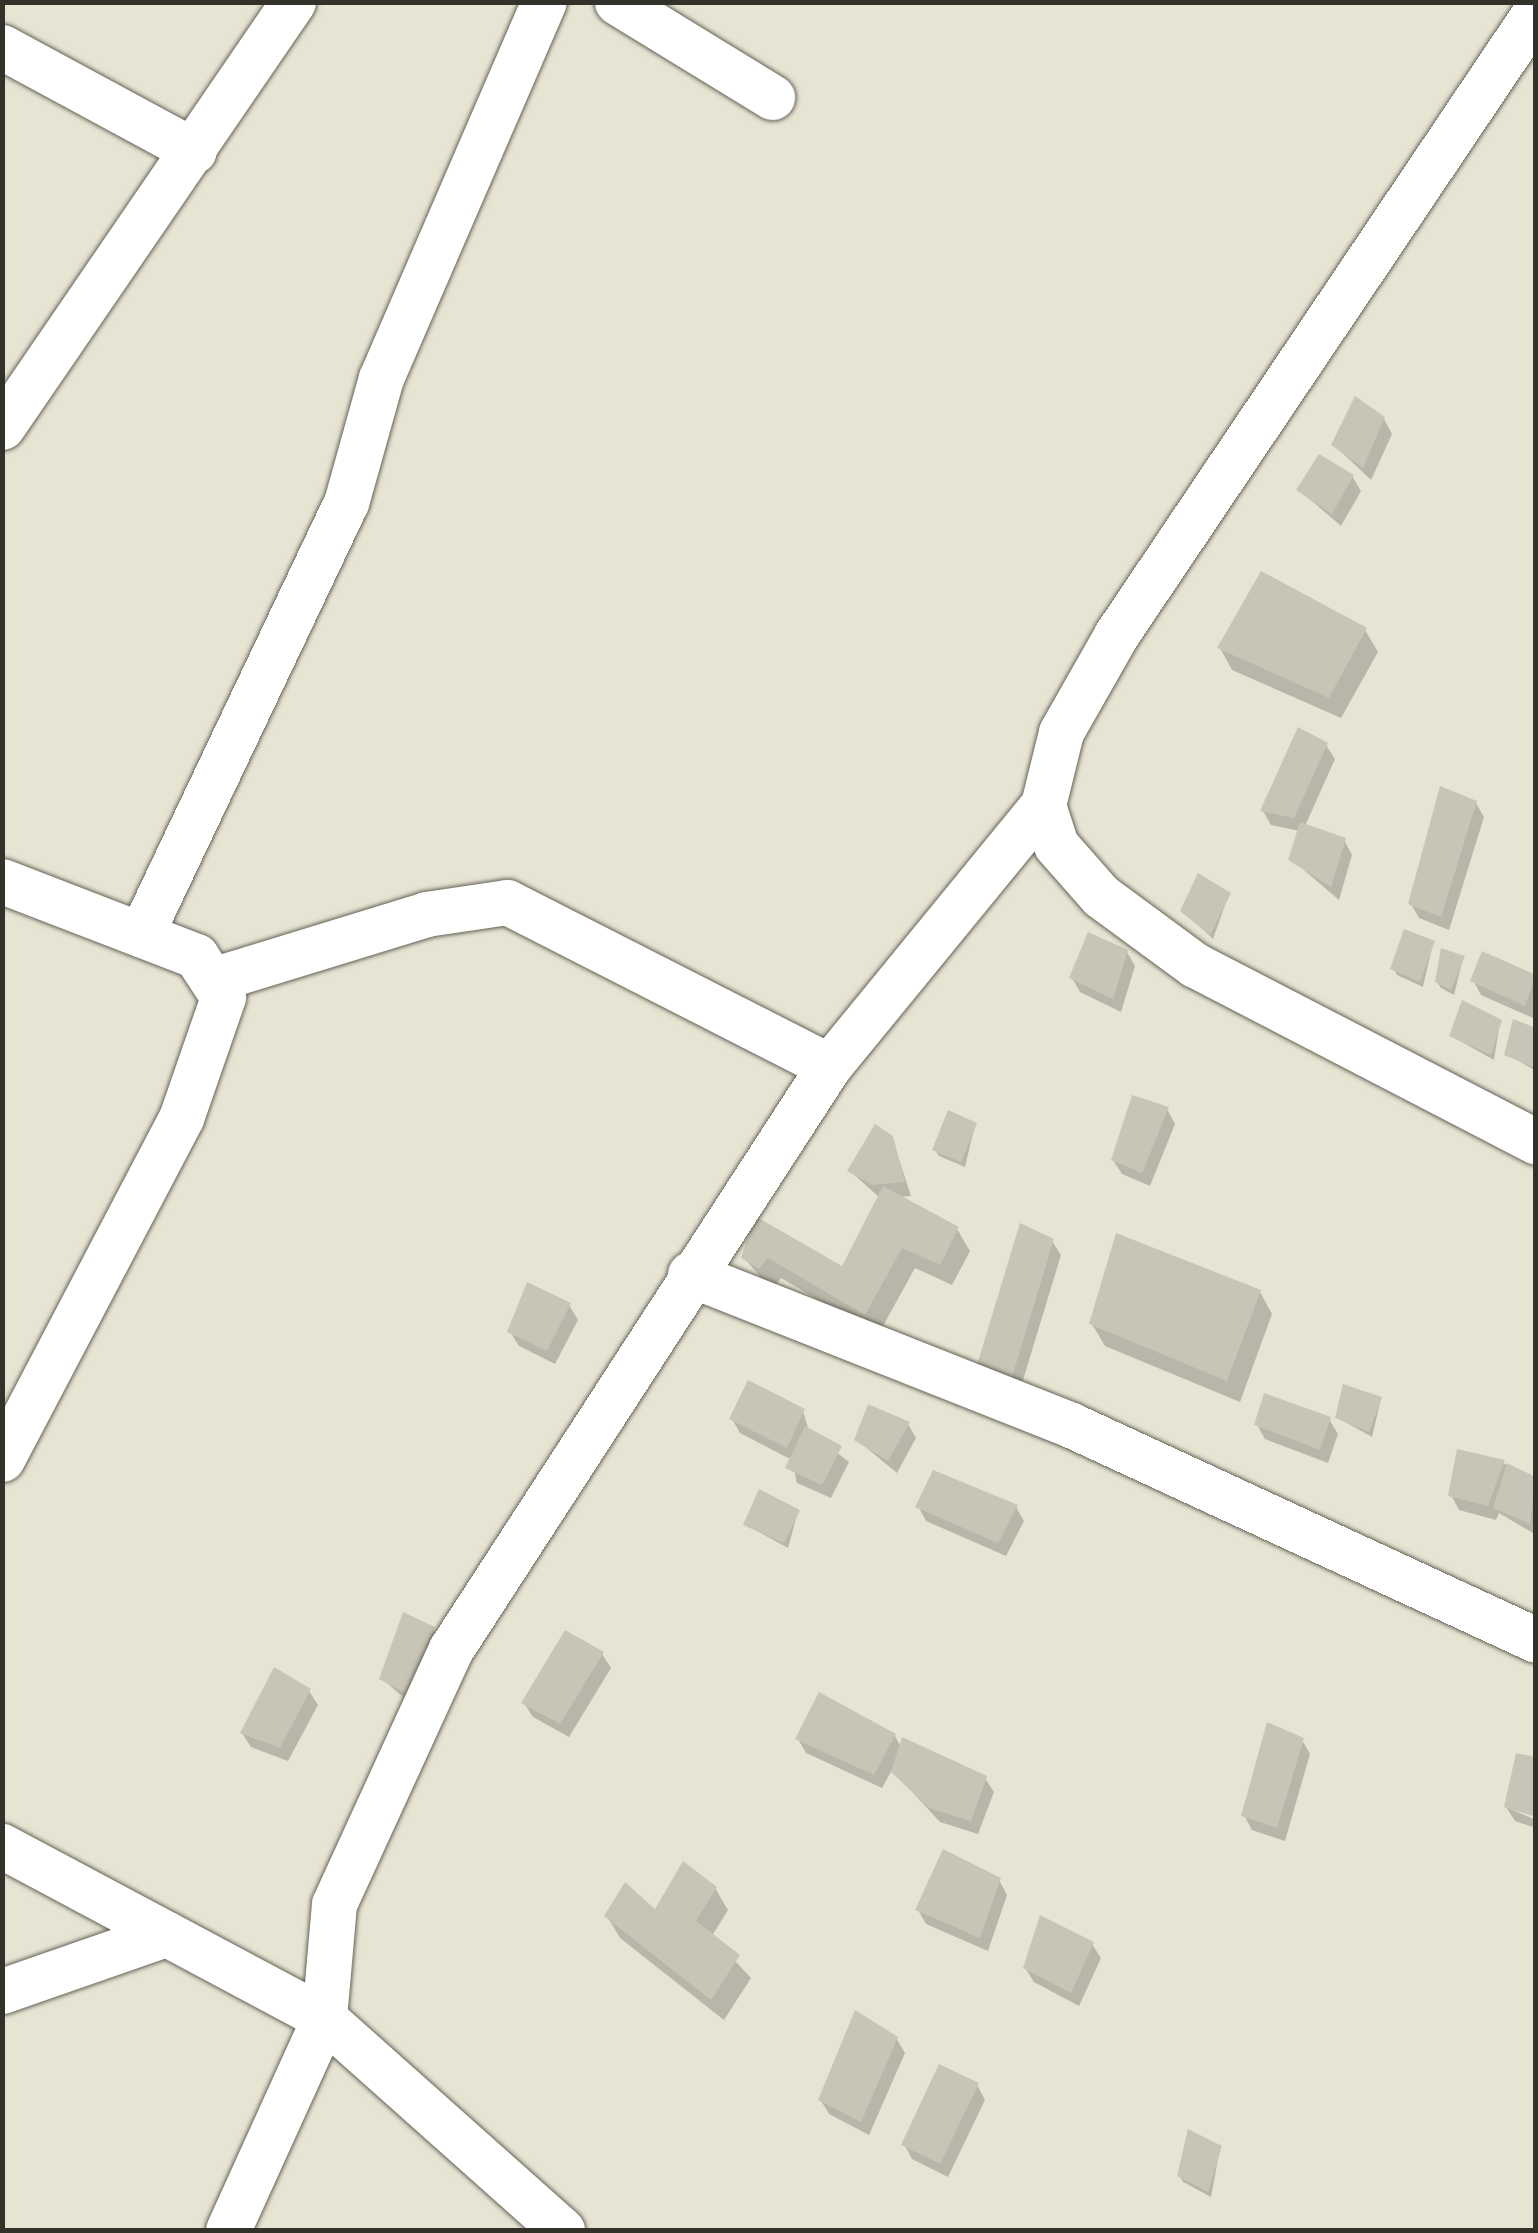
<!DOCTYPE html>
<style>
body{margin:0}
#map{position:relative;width:1538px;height:2233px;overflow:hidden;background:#e7e4d4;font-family:"Noto Sans",sans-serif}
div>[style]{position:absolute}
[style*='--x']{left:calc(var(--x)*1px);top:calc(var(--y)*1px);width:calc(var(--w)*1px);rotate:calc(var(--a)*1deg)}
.shadow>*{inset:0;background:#0003}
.building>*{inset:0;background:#c8c5b6}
.roads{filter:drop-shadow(0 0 2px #656355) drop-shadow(0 0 2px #656355)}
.minor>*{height:45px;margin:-22.5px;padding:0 22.5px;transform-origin:22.5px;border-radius:22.5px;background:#fff}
span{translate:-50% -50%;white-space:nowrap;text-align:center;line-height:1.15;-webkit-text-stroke:8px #fff;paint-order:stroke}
.frame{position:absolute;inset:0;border:5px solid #32312a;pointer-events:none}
</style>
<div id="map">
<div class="shadow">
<div style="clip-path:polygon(1384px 419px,1392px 434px,1371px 480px,1334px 445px)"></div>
<div style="clip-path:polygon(1352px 476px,1361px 491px,1341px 526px,1299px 490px)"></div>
<div style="clip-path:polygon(1365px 630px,1378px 652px,1341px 718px,1232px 670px,1220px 648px)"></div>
<div style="clip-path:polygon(1326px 745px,1335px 759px,1305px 826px,1344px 840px,1352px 855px,1339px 900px,1291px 859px,1300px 831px,1271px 825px,1263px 811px)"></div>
<div style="clip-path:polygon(1476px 803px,1484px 817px,1449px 930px,1419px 918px,1411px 904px)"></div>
<div style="clip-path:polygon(1229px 894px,1213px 939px,1183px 911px)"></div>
<div style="clip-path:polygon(1433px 943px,1423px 987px,1397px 975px,1393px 968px)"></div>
<div style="clip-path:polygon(1127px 952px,1135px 966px,1121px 1012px,1080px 992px,1072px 978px)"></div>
<div style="clip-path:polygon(1483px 955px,1536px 978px,1533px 1018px,1481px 995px,1473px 980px)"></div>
<div style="clip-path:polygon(1463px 958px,1454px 995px,1441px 988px,1437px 982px)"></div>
<div style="clip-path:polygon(1500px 1022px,1494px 1060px,1451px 1036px)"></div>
<div style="clip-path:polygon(1536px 1030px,1536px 1071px,1507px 1054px)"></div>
<div style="clip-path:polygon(1167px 1109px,1175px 1124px,1150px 1186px,1122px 1174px,1113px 1160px)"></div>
<div style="clip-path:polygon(975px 1125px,965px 1167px,939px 1156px,935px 1150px)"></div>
<div style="clip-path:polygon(892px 1138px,911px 1196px,898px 1197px,957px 1229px,970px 1251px,952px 1285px,915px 1268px,878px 1335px,781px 1278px,772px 1290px,744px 1258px,756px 1220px,843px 1269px,880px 1198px,850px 1171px)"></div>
<div style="clip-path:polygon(1052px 1241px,1061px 1255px,1020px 1390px,980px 1364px)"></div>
<div style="clip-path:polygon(1260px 1292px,1272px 1314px,1240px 1402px,1105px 1346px,1092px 1324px)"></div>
<div style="clip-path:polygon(569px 1305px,578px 1320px,555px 1364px,519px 1346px,510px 1332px)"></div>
<div style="clip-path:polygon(1381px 1399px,1372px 1437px,1338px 1418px)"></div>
<div style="clip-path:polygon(803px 1411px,809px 1431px,849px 1462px,831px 1498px,797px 1483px,792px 1460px,740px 1433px,732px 1419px)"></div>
<div style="clip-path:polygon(1329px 1419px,1338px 1434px,1328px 1463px,1265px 1439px,1257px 1425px)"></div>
<div style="clip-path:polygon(908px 1424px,916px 1438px,897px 1473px,857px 1440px)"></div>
<div style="clip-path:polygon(1503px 1463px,1536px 1480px,1536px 1535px,1499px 1513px,1496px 1520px,1459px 1510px,1451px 1495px)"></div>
<div style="clip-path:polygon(918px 1506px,1016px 1507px,1024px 1521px,1006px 1556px,926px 1521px)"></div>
<div style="clip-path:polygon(798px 1511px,788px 1548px,746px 1525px)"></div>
<div style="clip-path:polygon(433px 1629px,441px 1643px,415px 1707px,382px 1679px)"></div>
<div style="clip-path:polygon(602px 1654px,611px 1668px,569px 1737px,533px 1717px,524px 1703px)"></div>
<div style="clip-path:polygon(309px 1691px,318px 1705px,288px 1761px,251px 1747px,242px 1733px)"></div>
<div style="clip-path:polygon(895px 1736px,901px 1747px,985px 1778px,994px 1792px,978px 1834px,940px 1822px,892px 1770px,882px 1788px,806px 1753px,798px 1739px)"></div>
<div style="clip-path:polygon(1302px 1740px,1310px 1754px,1285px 1841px,1252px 1830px,1244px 1815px)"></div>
<div style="clip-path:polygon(1506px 1807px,1536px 1820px,1536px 1828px,1515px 1821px)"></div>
<div style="clip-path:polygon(999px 1880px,1007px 1895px,988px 1951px,926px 1924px,918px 1910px)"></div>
<div style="clip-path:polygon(715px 1888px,728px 1910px,712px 1936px,751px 1978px,724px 2020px,620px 1938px,607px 1916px,656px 1913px)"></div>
<div style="clip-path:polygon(1092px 1944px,1101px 1958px,1079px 2006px,1034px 1982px,1025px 1968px)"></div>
<div style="clip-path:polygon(896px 2038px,905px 2053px,869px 2135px,829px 2114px,820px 2099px)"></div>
<div style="clip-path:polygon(977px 2085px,985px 2100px,948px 2177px,912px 2159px,904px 2144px)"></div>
<div style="clip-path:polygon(1220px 2148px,1211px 2197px,1183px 2182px,1179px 2175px)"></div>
</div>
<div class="building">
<div style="clip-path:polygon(1355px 396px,1385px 417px,1363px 468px,1331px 445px)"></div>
<div style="clip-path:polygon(1319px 454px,1354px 475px,1332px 514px,1296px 490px)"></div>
<div style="clip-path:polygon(1261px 571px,1367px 628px,1329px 698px,1217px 648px)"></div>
<div style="clip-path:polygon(1298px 727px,1328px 743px,1294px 818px,1260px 811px)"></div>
<div style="clip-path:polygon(1440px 786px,1477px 801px,1441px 917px,1408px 904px)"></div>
<div style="clip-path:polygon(1300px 822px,1346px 838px,1331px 887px,1288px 860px)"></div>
<div style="clip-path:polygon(1198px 873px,1231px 893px,1210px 935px,1180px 911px)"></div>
<div style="clip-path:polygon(1404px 929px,1435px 941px,1420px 982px,1390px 969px)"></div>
<div style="clip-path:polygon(1088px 932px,1128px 950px,1113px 999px,1069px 978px)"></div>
<div style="clip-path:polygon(1441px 948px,1465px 956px,1451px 990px,1435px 982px)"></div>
<div style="clip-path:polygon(1482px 951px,1536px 975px,1525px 1006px,1470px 981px)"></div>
<div style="clip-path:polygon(1462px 1000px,1502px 1020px,1491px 1055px,1449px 1036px)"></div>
<div style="clip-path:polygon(1513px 1019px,1536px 1028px,1536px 1068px,1504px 1055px)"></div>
<div style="clip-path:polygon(1132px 1095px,1169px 1107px,1142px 1173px,1111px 1160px)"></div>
<div style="clip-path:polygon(948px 1110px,977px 1123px,961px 1162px,932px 1150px)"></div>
<div style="clip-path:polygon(875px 1124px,893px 1136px,905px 1182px,873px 1185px,847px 1171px)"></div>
<div style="clip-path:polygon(883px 1186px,959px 1227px,940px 1265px,902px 1248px,865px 1315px,768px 1258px,759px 1269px,741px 1258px,755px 1216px,842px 1266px)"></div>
<div style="clip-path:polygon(1020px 1223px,1054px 1239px,1012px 1377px,977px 1365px)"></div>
<div style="clip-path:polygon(1116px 1233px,1261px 1290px,1227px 1381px,1089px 1324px)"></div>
<div style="clip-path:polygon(527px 1282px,571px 1303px,547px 1351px,507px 1332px)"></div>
<div style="clip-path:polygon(748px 1380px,805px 1409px,787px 1448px,729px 1419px)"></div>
<div style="clip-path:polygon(1343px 1384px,1382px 1397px,1369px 1432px,1335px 1418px)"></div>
<div style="clip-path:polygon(1264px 1393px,1331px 1417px,1320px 1450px,1254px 1425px)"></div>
<div style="clip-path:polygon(868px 1404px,910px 1422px,888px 1461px,854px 1440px)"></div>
<div style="clip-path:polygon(805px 1426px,842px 1446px,822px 1485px,785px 1468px)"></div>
<div style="clip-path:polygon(1457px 1449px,1505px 1460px,1488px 1506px,1448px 1496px)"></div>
<div style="clip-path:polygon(1507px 1463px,1536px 1477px,1530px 1524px,1493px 1508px)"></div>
<div style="clip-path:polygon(933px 1470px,1018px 1505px,998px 1543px,915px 1507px)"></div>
<div style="clip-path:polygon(759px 1489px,800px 1510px,784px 1543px,743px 1525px)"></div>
<div style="clip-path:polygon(403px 1612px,435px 1627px,407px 1694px,379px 1679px)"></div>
<div style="clip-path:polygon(565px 1630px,604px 1652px,560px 1724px,521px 1703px)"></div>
<div style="clip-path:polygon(274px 1667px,311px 1689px,280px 1748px,240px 1733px)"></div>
<div style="clip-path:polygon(819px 1692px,896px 1734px,874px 1775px,795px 1739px)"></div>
<div style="clip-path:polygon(1267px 1722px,1304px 1738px,1277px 1828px,1241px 1816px)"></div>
<div style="clip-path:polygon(902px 1737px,987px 1776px,971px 1821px,929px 1808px,891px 1772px)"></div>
<div style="clip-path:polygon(1516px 1753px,1536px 1757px,1536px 1817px,1504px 1807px)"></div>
<div style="clip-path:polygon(943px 1849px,1001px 1878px,980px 1938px,915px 1910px)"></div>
<div style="clip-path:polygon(683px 1861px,717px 1887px,696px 1921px,740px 1955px,711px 2000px,604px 1916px,625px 1882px,655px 1909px)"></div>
<div style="clip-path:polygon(1040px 1915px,1094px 1942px,1071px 1993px,1023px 1968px)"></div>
<div style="clip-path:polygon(855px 2010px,898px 2037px,861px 2122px,818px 2100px)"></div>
<div style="clip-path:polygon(939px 2064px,979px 2083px,940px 2164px,901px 2145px)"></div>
<div style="clip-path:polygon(1188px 2129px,1222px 2146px,1208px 2192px,1177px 2176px)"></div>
</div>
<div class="roads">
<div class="minor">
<div style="--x:617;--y:2;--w:182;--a:31.5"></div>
<div style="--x:2;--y:47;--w:218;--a:28.4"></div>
<div style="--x:2;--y:427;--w:515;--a:-55.6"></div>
<div style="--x:1043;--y:805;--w:42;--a:72"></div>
<div style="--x:1056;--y:845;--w:68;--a:48.6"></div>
<div style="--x:1101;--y:896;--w:117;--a:36.3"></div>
<div style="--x:1195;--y:965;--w:384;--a:27.4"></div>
<div style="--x:2;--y:881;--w:208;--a:21.1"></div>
<div style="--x:196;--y:956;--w:49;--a:56.6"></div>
<div style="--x:223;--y:997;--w:128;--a:109.1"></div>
<div style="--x:181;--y:1118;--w:385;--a:117.7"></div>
<div style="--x:141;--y:934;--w:477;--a:-64.6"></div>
<div style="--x:346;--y:503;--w:130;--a:-74.4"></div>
<div style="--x:381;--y:378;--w:410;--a:-66.6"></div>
<div style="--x:212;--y:980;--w:224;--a:-17.1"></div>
<div style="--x:426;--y:914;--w:82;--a:-8.4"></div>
<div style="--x:507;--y:902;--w:361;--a:27"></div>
<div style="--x:690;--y:1274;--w:410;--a:21.6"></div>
<div style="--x:1071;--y:1425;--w:512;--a:24.81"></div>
<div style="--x:2;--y:1846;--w:365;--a:28.1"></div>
<div style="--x:324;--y:2018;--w:319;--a:41.7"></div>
<div style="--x:2;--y:1991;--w:174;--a:-19.2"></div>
<div style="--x:228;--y:2230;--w:233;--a:-65.6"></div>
<div style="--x:324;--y:2018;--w:114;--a:-85"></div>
<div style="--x:334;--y:1904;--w:281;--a:-65.4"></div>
<div style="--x:451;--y:1649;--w:695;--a:-57.04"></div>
<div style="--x:829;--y:1066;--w:338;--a:-50.7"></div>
<div style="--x:1043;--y:805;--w:75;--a:-76.1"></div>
<div style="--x:1061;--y:732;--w:112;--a:-60.4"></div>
<div style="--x:1116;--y:635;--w:752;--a:-56.06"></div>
</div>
</div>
<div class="frame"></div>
</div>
